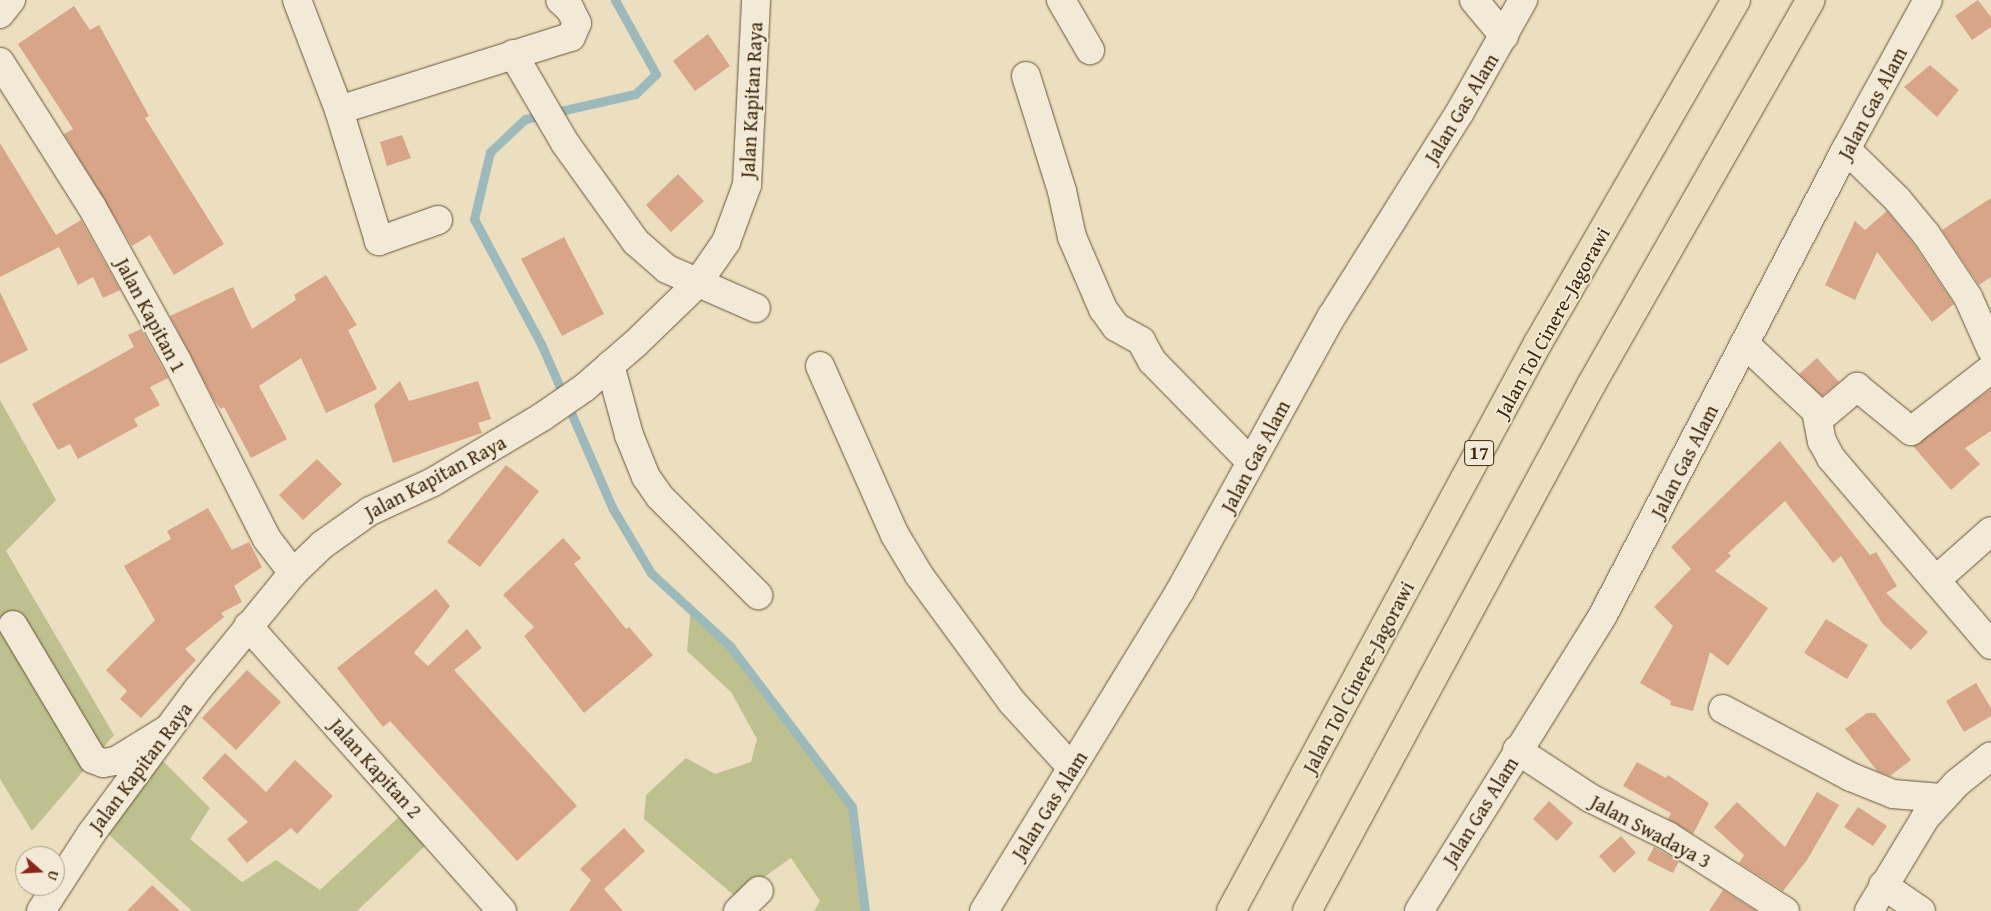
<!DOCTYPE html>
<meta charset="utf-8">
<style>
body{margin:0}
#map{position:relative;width:1991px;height:911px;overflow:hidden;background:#ebdfc0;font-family:"Gentium Book Plus",serif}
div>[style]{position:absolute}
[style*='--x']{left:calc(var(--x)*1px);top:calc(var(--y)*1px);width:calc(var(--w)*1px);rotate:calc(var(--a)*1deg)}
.green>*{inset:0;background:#bec08d}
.stream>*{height:9px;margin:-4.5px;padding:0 4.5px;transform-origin:4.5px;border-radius:4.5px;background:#9cbabc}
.building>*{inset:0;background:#d8a588}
.roads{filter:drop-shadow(0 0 1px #695438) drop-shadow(0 0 1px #695438)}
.minor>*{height:28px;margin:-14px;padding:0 14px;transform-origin:14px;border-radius:14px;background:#f2ead6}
.tertiary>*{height:28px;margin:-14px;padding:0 14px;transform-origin:14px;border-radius:14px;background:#f2ead6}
.secondary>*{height:28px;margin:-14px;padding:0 14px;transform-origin:14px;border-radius:14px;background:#f2ead6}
.motorway>*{height:28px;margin:-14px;padding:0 14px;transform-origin:14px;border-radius:14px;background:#ebdfc0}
span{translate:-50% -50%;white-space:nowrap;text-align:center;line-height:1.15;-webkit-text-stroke:4px #f2ead6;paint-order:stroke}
.shield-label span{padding:1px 4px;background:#f2ead6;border:1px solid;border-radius:4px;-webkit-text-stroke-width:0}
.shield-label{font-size:19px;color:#3e260a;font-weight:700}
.street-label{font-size:20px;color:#3e260a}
.north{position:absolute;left:15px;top:846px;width:50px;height:50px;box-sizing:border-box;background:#f2ead6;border:1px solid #aa9c84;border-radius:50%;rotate:109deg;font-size:14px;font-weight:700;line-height:20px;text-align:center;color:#3e260a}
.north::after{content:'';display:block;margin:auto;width:18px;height:22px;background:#8f2418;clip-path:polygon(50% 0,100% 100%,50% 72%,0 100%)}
</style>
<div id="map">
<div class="green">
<div style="clip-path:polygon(0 400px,56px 500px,6px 551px,114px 735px,32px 831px,0 779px)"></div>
<div style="clip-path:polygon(691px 608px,730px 646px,852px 807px,865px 911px,814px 911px,820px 901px,791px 858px,736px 897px,644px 819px,646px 795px,686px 758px,715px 774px,751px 762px,757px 739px,731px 692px,687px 651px)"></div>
<div style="clip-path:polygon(159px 757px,210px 808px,190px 839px,242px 882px,276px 860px,320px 890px,400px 816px,426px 845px,357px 911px,192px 911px,105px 831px)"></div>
</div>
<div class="stream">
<div style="--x:615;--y:0;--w:85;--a:61"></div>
<div style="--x:656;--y:74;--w:29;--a:136"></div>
<div style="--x:635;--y:94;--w:113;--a:167.2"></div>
<div style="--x:525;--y:119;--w:48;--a:136.7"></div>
<div style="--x:490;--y:152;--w:69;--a:103.4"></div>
<div style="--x:474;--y:219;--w:144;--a:61.8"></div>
<div style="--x:542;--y:346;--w:178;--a:66.5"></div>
<div style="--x:613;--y:509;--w:74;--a:59.3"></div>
<div style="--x:651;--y:573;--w:108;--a:42.7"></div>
<div style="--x:730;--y:646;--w:202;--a:52.8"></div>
<div style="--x:852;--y:807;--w:105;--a:82.9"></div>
</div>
<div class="building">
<div style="clip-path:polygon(1978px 0,1991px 17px,1991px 27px,1972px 40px,1955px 16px)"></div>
<div style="clip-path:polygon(74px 6px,90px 30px,99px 25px,149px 116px,145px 118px,224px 244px,174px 275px,150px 235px,132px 246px,64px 134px,73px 129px,18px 44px)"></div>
<div style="clip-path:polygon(708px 34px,730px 66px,695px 91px,673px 61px)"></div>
<div style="clip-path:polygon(1930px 65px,1959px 90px,1937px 117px,1904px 87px)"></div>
<div style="clip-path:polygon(402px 135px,411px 158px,387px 166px,380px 142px)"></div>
<div style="clip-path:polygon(0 143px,56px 235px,81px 220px,120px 290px,103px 298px,93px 277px,78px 285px,59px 247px,0 277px)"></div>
<div style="clip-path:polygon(678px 174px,704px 201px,671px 232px,646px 205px)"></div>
<div style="clip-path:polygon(1991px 198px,1991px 277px,1979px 285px,1942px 230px)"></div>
<div style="clip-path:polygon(1887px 211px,1913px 243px,1954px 304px,1932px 322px,1877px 252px,1855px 300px,1825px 285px,1855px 221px,1865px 230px)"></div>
<div style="clip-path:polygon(564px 237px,604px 314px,562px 336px,521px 259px)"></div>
<div style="clip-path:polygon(326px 275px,357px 325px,348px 330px,377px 389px,326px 413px,301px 358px,259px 386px,287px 439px,251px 458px,224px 407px,221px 409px,214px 400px,170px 316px,233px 287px,252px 329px,296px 300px,294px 295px)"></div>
<div style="clip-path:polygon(0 292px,28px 350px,0 364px)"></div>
<div style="clip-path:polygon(141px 329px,168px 378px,150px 387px,160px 405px,134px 419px,138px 426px,78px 459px,70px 444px,58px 450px,32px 404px,134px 347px,128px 335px)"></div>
<div style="clip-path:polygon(1817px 358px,1839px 382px,1822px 396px,1799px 374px)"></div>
<div style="clip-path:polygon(400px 381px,409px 401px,478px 381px,491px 419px,478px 423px,482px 433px,393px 463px,374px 405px)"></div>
<div style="clip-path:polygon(1991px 389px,1991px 431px,1965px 448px,1980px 464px,1951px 490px,1913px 446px)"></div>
<div style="clip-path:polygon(1780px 441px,1870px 555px,1876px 552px,1897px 586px,1886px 593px,1928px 632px,1911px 650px,1882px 623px,1841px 556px,1833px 563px,1785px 501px,1728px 553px,1731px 556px,1715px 571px,1768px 608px,1728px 666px,1710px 652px,1693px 711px,1670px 705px,1671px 701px,1640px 683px,1673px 626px,1654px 607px,1691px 569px,1671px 547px)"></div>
<div style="clip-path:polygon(317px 459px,342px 484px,303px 520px,279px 495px)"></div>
<div style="clip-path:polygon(506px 465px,539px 491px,480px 567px,447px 542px)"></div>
<div style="clip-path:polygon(208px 508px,232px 550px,249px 542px,262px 567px,234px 586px,242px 602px,221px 613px,224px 617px,185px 649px,196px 660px,141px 718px,120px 699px,127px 691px,106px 670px,155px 620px,124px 566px,171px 539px,167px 531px)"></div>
<div style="clip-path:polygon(563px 538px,581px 558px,574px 564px,626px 629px,629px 627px,653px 655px,584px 713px,524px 636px,534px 627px,503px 595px)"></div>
<div style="clip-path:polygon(436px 589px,450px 606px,414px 653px,428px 666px,467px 629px,482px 648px,454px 670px,577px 806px,517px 861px,390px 721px,383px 727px,337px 668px)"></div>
<div style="clip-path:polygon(1826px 619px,1868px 645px,1847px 679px,1804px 653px)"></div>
<div style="clip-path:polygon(247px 670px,281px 702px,236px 750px,202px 718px)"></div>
<div style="clip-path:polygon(1976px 683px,1991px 708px,1991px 716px,1964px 732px,1946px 701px)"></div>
<div style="clip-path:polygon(1867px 713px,1875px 713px,1911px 760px,1890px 776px,1877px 771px,1845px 729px)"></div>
<div style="clip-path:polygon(225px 753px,266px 792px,295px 760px,333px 796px,297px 834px,291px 828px,247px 863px,227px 839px,248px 822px,202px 778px)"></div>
<div style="clip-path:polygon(1637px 762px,1666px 778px,1668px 775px,1709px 803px,1693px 834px,1668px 819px,1671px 813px,1623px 786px)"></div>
<div style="clip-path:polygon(1817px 792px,1839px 805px,1807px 860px,1783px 891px,1739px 863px,1744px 855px,1714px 827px,1737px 802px,1785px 847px)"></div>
<div style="clip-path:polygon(1549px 801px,1573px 823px,1557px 841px,1533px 819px)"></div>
<div style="clip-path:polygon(1858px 807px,1887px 826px,1873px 846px,1844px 827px)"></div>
<div style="clip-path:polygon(624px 828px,645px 851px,604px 889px,623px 911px,569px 911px,591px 880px,580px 869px)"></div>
<div style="clip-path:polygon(1621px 836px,1636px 853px,1614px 873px,1599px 856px)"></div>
<div style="clip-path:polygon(1654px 847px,1679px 861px,1673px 873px,1647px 860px)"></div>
<div style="clip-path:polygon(152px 885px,180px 911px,127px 911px)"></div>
<div style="clip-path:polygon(1723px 890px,1756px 911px,1709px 911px)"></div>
</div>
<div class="roads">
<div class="minor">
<div style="--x:297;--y:0;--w:118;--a:69.1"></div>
<div style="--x:1061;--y:0;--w:58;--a:59.9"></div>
<div style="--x:1474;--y:0;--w:47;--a:50.2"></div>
<div style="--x:0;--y:14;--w:18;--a:-52"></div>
<div style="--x:513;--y:54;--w:103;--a:59.7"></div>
<div style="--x:565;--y:143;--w:122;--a:54.4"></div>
<div style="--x:636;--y:242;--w:41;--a:41.1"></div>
<div style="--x:667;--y:269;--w:97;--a:23.7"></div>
<div style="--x:0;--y:62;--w:172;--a:57.6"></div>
<div style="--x:92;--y:207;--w:176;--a:61.1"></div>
<div style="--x:177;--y:361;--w:199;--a:63.2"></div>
<div style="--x:267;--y:539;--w:43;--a:52.6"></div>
<div style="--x:1026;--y:76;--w:121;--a:72.6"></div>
<div style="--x:1062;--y:191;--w:47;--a:77.7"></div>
<div style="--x:1072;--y:237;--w:78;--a:66.7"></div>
<div style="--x:1103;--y:309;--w:22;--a:54"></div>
<div style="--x:1116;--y:327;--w:29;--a:29"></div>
<div style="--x:1141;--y:341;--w:23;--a:61"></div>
<div style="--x:1152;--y:361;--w:141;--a:45.6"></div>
<div style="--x:1846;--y:149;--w:71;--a:44.4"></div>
<div style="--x:1897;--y:199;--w:45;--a:50.4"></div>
<div style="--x:1926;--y:234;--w:76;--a:56.3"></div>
<div style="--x:1968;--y:297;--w:57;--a:66.1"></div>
<div style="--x:438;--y:220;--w:63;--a:160.4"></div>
<div style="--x:379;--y:241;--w:137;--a:-107"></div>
<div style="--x:339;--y:110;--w:243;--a:-17.5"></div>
<div style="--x:571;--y:37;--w:15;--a:-67"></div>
<div style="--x:577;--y:23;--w:16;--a:-117"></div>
<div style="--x:570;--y:9;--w:13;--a:-138"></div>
<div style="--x:1745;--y:344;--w:98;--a:43.3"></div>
<div style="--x:1816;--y:411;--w:31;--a:79"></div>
<div style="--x:1822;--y:441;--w:19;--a:62"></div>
<div style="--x:1831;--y:458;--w:246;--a:49.4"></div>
<div style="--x:610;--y:365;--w:73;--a:74.8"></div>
<div style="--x:629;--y:435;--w:45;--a:68"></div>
<div style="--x:646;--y:477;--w:24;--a:55"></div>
<div style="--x:660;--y:497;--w:139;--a:45"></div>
<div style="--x:820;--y:366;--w:185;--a:66.1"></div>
<div style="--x:895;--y:535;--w:47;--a:59"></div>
<div style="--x:919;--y:575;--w:157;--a:53.8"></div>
<div style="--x:1012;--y:702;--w:89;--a:47.7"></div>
<div style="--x:1819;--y:419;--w:50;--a:-40.1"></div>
<div style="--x:1857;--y:387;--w:70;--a:39.2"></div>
<div style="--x:1911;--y:431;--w:101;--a:-37.8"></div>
<div style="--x:1937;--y:579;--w:72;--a:-41.6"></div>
<div style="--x:13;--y:625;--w:156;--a:59.2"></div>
<div style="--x:93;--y:759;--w:11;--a:22"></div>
<div style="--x:103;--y:763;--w:13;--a:-9"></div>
<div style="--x:116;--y:761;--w:61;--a:-31.6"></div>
<div style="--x:248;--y:626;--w:382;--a:48.3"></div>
<div style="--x:1723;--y:709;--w:145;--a:28"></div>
<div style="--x:1851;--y:777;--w:45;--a:22"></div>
<div style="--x:1893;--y:794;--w:48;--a:4.8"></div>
<div style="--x:1517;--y:750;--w:87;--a:33.3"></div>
<div style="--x:1590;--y:798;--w:87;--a:26"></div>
<div style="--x:1668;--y:836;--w:139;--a:32.7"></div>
<div style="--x:1883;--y:885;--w:46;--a:34.4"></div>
<div style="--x:738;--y:911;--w:29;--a:-44"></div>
<div style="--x:1869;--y:911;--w:109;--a:-58.9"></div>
<div style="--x:1925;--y:818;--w:47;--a:-47.6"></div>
<div style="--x:1957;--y:783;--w:43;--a:-38.5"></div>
</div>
<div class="tertiary">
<div style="--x:41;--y:911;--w:92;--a:-57"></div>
<div style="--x:91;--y:834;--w:180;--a:-53.6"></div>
<div style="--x:198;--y:689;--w:150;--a:-50.7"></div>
<div style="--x:293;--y:573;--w:40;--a:-44"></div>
<div style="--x:322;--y:545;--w:59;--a:-35.3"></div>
<div style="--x:370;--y:511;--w:69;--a:-24.7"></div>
<div style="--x:433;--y:482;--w:127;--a:-30.8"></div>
<div style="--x:542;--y:417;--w:51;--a:-34.6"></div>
<div style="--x:584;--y:388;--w:67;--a:-40.8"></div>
<div style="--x:635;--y:344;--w:86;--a:-44.1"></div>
<div style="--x:697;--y:284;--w:51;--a:-55.4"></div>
<div style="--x:726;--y:242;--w:61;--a:-69.8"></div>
<div style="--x:747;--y:185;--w:185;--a:-87.2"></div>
</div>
<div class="secondary">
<div style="--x:984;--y:911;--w:375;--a:-58.5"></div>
<div style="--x:1180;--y:591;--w:314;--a:-61.1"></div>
<div style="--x:1332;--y:316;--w:241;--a:-57.9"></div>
<div style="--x:1460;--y:112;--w:129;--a:-60.6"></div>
<div style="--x:1419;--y:911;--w:349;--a:-58.1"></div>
<div style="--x:1603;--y:615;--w:526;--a:-62.46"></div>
<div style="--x:1846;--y:149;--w:170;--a:-61.2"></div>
</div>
<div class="motorway">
<div style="--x:1231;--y:911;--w:646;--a:-61.61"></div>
<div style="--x:1538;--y:343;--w:396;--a:-60"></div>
<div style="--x:1307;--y:911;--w:598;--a:-61.63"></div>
<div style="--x:1591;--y:385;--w:443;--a:-60.3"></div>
</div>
</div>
<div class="shield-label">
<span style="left:1479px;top:453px">17</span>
</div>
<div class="street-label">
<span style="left:751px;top:100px;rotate:-87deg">Jalan Kapitan Raya</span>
<span style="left:1872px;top:103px;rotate:-62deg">Jalan Gas Alam</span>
<span style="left:1461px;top:108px;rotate:-59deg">Jalan Gas Alam</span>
<span style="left:151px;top:315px;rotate:62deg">Jalan Kapitan 1</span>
<span style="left:1552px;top:322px;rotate:-61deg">Jalan Tol Cinere–Jagorawi</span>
<span style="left:1255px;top:456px;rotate:-62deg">Jalan Gas Alam</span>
<span style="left:1684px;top:461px;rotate:-63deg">Jalan Gas Alam</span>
<span style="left:435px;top:477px;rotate:-28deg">Jalan Kapitan Raya</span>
<span style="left:1358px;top:677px;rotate:-62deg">Jalan Tol Cinere–Jagorawi</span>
<span style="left:140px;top:767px;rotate:-53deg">Jalan Kapitan Raya</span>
<span style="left:376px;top:768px;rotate:48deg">Jalan Kapitan 2</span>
<span style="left:1049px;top:805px;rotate:-58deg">Jalan Gas Alam</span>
<span style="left:1480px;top:811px;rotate:-58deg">Jalan Gas Alam</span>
<span style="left:1651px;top:831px;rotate:28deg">Jalan Swadaya 3</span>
</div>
<div class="north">U</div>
</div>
